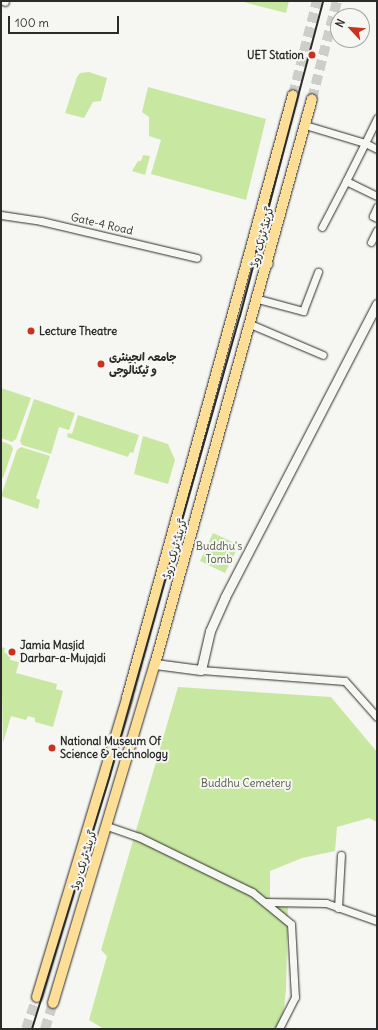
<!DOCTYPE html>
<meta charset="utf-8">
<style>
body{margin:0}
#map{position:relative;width:378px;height:1030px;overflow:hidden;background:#f6f6f2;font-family:Delius,"Playpen Sans Arabic",sans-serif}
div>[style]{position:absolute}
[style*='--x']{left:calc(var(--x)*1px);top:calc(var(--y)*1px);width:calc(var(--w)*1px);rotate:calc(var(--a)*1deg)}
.green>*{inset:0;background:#c8e8a1}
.primary-tunnel>*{height:10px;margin-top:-5px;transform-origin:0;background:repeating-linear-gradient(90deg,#cdcdca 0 10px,transparent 0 15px)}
.roads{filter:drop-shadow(0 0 1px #2b2b2b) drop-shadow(0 0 1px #2b2b2b)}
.street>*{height:7px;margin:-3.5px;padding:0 3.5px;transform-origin:3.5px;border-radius:3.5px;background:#f6f6f2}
.secondary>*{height:9px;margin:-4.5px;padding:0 4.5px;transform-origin:4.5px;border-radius:4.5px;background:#f6f6f2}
.primary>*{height:10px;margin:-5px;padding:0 5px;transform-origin:5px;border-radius:5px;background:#fcde96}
.rail>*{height:2px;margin:-1px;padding:0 1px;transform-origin:1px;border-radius:1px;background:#2b2b2b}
.dots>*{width:11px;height:11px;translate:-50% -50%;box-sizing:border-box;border:2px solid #f6f6f2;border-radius:50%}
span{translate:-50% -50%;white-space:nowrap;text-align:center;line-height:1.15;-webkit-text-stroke:4px #f6f6f2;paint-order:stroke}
.poi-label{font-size:11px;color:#2b2b2b;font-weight:700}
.right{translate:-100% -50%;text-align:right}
.left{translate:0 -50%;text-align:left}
.street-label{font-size:11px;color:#2b2b2b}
.park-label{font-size:11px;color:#525a48}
.frame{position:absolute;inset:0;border:2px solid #2b2b2b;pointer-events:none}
.north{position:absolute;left:330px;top:8px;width:40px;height:40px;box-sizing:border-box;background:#f6f6f2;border:1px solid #a5a5a2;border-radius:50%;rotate:296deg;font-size:11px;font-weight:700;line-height:16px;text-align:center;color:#2b2b2b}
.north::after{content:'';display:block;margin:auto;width:14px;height:18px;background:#c8321e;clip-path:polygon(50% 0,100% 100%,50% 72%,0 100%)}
.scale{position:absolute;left:8px;top:16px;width:111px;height:18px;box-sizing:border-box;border:2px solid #2b2b2b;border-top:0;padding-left:5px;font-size:12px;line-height:14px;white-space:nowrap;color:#2b2b2b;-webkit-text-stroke:3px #f6f6f2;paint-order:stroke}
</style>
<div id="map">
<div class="green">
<div style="clip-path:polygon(240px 1px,289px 1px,286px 13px)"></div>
<div style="clip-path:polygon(89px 72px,107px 78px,101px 101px,93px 102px,84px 118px,65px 113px,77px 77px,80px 73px)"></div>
<div style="clip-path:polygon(148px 87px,266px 119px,246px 200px,151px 174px,161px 140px,149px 136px,149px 117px,142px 112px)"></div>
<div style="clip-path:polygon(143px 155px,150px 156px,145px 175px,132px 171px,138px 161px,141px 161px)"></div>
<div style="clip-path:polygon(1px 388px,31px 398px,16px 439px,12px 442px,1px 438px)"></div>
<div style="clip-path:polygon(34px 399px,75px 413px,69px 430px,59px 427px,51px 454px,22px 445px,20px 441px)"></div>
<div style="clip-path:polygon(78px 415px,139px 435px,133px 453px,130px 452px,128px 457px,67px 437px,68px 433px,72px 434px)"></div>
<div style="clip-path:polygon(143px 436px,168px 444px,175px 460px,168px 484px,134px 474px)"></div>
<div style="clip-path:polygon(1px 441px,11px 445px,13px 449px,3px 478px,1px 477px)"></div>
<div style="clip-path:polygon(21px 447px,50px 456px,36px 498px,40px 500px,38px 509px,1px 496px,17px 450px)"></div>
<div style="clip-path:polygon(213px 533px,239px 545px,225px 573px,200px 561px)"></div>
<div style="clip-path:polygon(1px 647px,5px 648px,4px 652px,11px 656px,10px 660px,19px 662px,16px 673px,57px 684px,56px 689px,63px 691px,53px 727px,35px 722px,35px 718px,28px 716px,26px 720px,11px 716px,3px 743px)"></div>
<div style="clip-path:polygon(178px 687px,331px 697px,377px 752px,377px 822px,369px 818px,337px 827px,335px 851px,302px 858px,270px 871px,270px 903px,288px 904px,286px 989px,282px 1029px,104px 1029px,89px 1020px,107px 956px,101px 950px)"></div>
</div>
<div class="primary-tunnel">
<div style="--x:293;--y:95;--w:97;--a:-75.7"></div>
<div style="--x:312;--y:99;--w:101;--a:-75.7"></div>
<div style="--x:26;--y:1029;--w:34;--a:-71"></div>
<div style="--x:45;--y:1029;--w:27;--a:-73"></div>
</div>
<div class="roads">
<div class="street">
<div style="--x:3;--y:1;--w:2;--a:27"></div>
<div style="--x:305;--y:125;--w:63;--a:16.7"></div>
<div style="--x:365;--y:143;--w:28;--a:-64"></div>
<div style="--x:377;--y:149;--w:13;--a:-153"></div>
<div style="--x:365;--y:143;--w:42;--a:116.6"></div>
<div style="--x:346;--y:181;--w:34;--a:26"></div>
<div style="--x:377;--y:207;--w:10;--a:114"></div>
<div style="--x:373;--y:216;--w:4;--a:27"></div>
<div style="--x:1;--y:215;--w:40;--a:8.5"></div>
<div style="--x:41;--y:221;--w:160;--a:13.3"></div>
<div style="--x:322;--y:227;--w:52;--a:-62.4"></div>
<div style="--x:371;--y:242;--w:13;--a:-63"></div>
<div style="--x:258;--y:299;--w:47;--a:14.9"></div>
<div style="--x:303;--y:311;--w:42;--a:-69"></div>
<div style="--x:250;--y:324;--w:79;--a:23"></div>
<div style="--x:201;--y:670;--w:144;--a:4.4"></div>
<div style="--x:345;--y:681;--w:48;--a:48.4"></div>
<div style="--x:107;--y:826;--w:34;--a:19"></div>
<div style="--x:139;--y:837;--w:126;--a:26"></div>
<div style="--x:252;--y:892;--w:50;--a:39.4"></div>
<div style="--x:291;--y:924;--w:73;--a:86.9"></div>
<div style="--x:295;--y:997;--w:36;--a:117"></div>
<div style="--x:265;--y:902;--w:61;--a:0.9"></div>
<div style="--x:326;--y:903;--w:54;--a:19.4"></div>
<div style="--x:338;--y:908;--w:53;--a:-86.8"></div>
</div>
<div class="secondary">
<div style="--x:155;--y:664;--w:46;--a:7.4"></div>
<div style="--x:201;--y:670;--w:40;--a:-77"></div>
<div style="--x:210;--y:631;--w:37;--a:-66"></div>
<div style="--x:225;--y:597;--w:330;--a:-62.6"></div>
</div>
<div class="primary">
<div style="--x:250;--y:257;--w:19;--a:21"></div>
<div style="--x:37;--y:997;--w:312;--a:-73.2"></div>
<div style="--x:127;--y:698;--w:625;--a:-74.61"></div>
<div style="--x:53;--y:1003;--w:354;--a:-73.3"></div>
<div style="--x:155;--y:664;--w:586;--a:-74.47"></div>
</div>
</div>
<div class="rail">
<div style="--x:32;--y:1029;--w:266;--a:-72.9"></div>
<div style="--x:110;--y:775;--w:191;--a:-74.2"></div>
<div style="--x:162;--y:591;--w:286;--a:-74.2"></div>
<div style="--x:240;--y:316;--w:326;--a:-75.2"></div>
</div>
<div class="dots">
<div style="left:312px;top:55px;background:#c8321e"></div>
<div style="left:31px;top:331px;background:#c8321e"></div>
<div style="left:101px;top:364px;background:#c8321e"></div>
<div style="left:12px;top:652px;background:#c8321e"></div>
<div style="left:52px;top:748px;background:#c8321e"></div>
</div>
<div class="poi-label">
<span class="right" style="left:304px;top:55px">UET Station</span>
<span class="left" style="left:39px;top:331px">Lecture Theatre</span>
<span class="left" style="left:109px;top:364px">جامعہ انجینئری<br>و ٹیکنالوجی</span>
<span class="left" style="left:20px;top:652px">Jamia Masjid<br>Darbar-a-Mujajdi</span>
<span class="left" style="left:60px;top:748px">National Museum Of<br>Science &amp; Technology</span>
</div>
<div class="street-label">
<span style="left:102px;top:224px;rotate:13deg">Gate-4 Road</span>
<span style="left:262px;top:237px;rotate:-75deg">گرینڈ ٹرنک روڈ</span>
<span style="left:175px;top:549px;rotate:-74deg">گرینڈ ٹرنک روڈ</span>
<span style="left:84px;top:860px;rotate:-73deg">گرینڈ ٹرنک روڈ</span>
</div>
<div class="park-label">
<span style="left:219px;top:553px">Buddhu's<br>Tomb</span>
<span style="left:246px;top:783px">Buddhu Cemetery</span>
</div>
<div class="frame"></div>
<div class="north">N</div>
<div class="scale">100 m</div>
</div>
